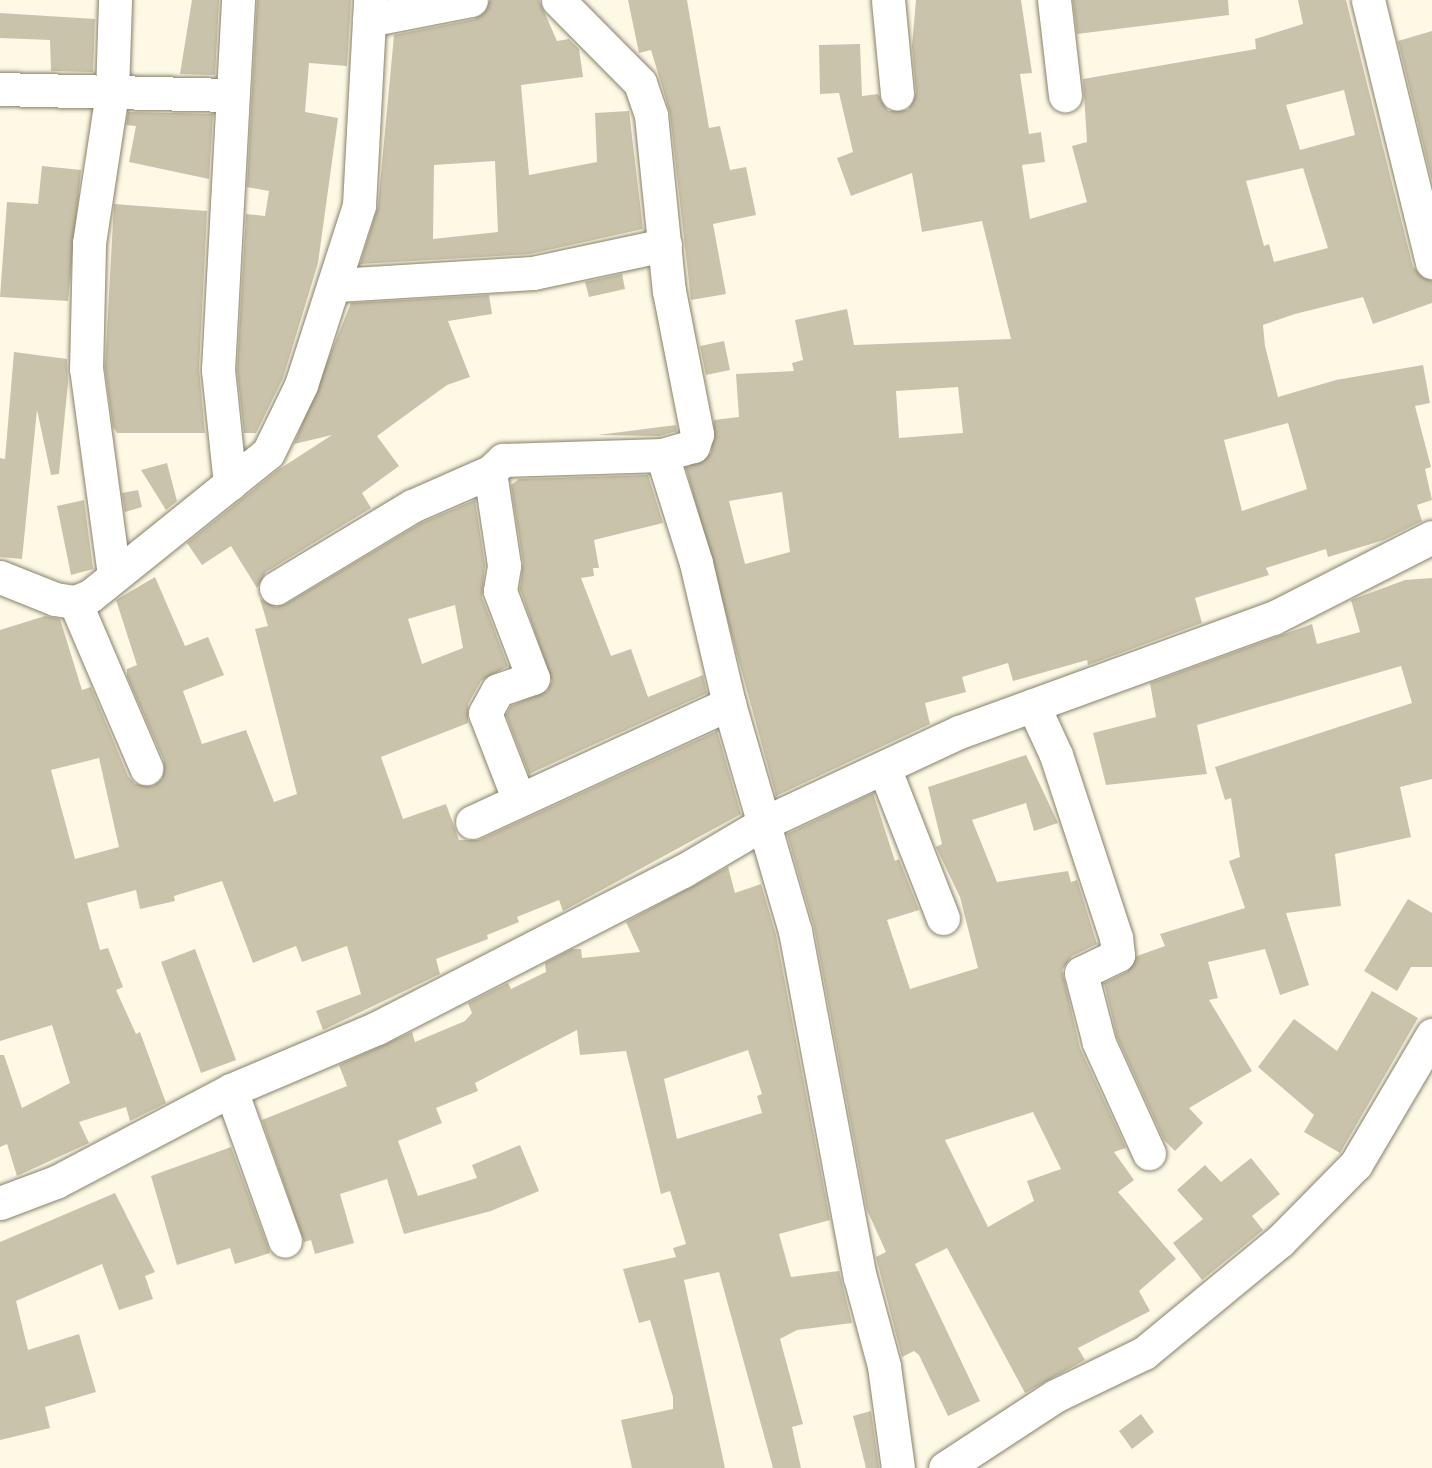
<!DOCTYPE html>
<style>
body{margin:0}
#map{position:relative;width:1432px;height:1468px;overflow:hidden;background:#fef9e5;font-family:"Source Serif 4",serif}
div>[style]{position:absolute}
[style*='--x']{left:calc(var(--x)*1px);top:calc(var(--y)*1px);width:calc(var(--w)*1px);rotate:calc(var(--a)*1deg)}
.building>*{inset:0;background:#cac3ab}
.roads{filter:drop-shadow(0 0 2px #87816a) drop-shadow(0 0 2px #87816a)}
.minor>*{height:33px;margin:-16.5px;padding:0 16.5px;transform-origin:16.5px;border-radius:16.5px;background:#fff}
span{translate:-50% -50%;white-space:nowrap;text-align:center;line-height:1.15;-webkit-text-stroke:5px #fff;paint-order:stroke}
</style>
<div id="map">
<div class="building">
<div style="clip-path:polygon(192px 0,219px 0,215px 75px,180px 74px)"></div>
<div style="clip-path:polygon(257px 0,351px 0,347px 66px,309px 63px,305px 112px,338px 118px,318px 263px,283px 378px,256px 433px,244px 433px,237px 370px,246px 214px,265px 216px,269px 191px,247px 187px)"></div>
<div style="clip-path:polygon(evenodd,490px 0,539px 0,557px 41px,569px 39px,579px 49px,583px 77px,521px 85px,529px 175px,597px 162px,595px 113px,629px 111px,643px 229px,530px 254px,360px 264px,378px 206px,394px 35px,475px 19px,490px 0,495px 161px,498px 232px,433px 239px,434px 165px,495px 161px)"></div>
<div style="clip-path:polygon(628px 0,687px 0,709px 128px,720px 126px,730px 170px,746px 167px,756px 215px,713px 224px,726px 294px,691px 300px,670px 113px,651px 50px,639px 53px)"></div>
<div style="clip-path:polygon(evenodd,916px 0,1021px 0,1032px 73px,1020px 74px,1029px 134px,1041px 132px,1045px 162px,1022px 165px,1030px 219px,1087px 202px,1072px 146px,1087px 142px,1083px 79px,1256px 49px,1255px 39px,1303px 24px,1298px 0,1346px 0,1413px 267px,1432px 281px,1432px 303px,1373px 324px,1363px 297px,1295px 314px,1263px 325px,1265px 346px,1278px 397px,1336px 380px,1423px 365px,1430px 403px,1415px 406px,1431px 467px,1425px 469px,1432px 500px,1417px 505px,1422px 521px,1384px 540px,1328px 557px,1326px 549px,1266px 568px,1269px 575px,1195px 598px,1202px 623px,1088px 665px,1087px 660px,1013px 681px,1008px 663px,962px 677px,966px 692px,925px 703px,930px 724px,776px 796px,686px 468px,711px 453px,714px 420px,739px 417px,736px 374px,794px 371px,792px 363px,803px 360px,795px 320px,847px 309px,854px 345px,1011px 339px,982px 221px,922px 232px,912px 173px,851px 196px,837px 158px,853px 152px,839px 93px,820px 94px,819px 45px,860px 44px,862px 96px,878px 94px,888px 111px,908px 110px,916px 93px,912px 46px,916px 0,1344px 90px,1355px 135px,1300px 150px,1286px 105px,1344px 90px,916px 0,1303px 168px,1328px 248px,1274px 262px,1269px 244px,1264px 246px,1246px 181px,1303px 168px,916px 0,958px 387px,963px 433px,899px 438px,896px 391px,958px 387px,916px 0,1288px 423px,1307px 489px,1242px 511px,1224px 440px,1288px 423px,916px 0,782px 492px,790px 552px,745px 564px,729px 501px,782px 492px)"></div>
<div style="clip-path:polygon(1073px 0,1228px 0,1229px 15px,1077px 34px)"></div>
<div style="clip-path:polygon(0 13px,95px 19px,93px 72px,51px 71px,50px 40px,0 38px)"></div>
<div style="clip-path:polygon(1432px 31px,1432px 181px,1398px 41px)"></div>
<div style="clip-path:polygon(128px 112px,213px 114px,209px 179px,129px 162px,136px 126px,126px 125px)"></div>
<div style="clip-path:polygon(42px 166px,81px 170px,68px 301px,0 297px,7px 202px,38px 204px)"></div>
<div style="clip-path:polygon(114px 204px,207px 211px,199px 369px,205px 433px,117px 433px,113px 427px,105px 368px)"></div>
<div style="clip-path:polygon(622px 274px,625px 289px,589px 297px,585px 282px)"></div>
<div style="clip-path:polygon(489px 295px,492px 314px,448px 321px,470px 377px,447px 385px,377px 436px,399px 466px,362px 493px,371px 508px,266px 572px,257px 588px,231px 546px,202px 565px,187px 543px,278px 470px,332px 435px,294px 444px,351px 303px)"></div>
<div style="clip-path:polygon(724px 341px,730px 370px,706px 375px,700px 346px)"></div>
<div style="clip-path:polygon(14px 352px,67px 359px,68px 383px,59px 474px,51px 475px,37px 410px,22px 559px,0 557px,0 458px,5px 459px)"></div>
<div style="clip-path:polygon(676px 425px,677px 431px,659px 436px,598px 435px)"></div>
<div style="clip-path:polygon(167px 463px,177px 501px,166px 510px,141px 470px)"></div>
<div style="clip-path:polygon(648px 475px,663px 523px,594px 540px,599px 568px,593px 568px,594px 576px,581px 578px,611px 656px,631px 649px,648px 697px,703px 675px,707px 693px,529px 774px,506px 715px,511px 706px,547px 691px,552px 681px,520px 589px,523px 562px,511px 485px,519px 479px)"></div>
<div style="clip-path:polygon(138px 490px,142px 507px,125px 512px,122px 493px)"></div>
<div style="clip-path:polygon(84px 500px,93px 569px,71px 575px,57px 506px)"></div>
<div style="clip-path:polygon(evenodd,475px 500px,485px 565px,482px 597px,508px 666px,481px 681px,468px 704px,468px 723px,381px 757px,403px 819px,446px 804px,459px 840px,479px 840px,717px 731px,741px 814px,563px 911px,559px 900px,517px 917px,519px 922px,487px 935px,488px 939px,436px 959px,440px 974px,323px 1030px,316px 1011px,361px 994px,347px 946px,302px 962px,296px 946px,253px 963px,222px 881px,174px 896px,175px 901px,140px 909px,136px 890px,87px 903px,100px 950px,108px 948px,123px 987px,116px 990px,136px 1034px,140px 1032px,166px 1103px,130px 1121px,126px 1107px,79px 1122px,89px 1143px,17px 1176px,7px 1144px,0 1147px,0 1055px,4px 1055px,22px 1108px,70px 1083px,52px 1025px,0 1041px,0 630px,45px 616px,60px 619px,82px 690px,91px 687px,128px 776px,135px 784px,153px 786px,162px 779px,164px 761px,127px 676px,127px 669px,137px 665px,116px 600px,155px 577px,185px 646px,208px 637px,224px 675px,183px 691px,202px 744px,246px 730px,274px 802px,297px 794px,255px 629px,268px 626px,260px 599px,276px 607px,286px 604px,421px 523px,475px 500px,455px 605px,463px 648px,422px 664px,408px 619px,455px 605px,475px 500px,99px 758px,119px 847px,75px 859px,51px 770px,99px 758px)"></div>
<div style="clip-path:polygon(1432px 578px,1432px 779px,1400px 787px,1411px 837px,1335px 854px,1341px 906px,1286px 913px,1309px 985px,1280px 995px,1265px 949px,1208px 962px,1218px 998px,1209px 1000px,1252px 1071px,1189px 1108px,1203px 1123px,1175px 1151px,1164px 1140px,1117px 1037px,1104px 983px,1127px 972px,1137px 956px,1165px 946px,1160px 934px,1245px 908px,1229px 861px,1240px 857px,1231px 798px,1225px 800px,1215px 767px,1412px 703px,1401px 666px,1197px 725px,1207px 774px,1106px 785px,1093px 733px,1156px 717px,1150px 683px,1312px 624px,1317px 644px,1360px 632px,1351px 600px,1405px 580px)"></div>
<div style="clip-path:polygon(evenodd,1026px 755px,1058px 823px,1034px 831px,1026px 803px,972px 820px,997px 882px,1068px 871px,1071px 882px,1077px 880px,1097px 944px,1072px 956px,1062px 970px,1080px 1048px,1126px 1148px,1114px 1152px,1134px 1180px,1118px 1192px,1176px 1259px,1139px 1291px,1150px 1311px,1078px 1348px,1085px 1360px,1025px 1393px,947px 1248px,915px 1264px,980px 1401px,948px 1416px,919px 1355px,914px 1351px,902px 1357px,876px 1257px,886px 1252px,867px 1210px,814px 927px,787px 834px,873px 793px,895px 861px,899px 859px,919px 910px,887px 920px,910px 989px,978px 968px,960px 897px,936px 847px,942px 844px,928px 787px,1026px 755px,1033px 1112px,1061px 1169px,1027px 1181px,1034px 1201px,988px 1227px,945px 1140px,1033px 1112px)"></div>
<div style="clip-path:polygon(evenodd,728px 867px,735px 893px,761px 884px,776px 935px,830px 1220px,779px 1234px,791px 1277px,839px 1271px,852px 1323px,797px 1330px,780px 1339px,803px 1424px,792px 1427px,801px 1468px,773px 1468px,719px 1272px,684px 1280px,725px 1468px,632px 1468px,621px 1420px,673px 1409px,673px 1397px,650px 1320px,639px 1323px,623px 1269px,676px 1257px,673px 1248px,686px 1244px,670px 1191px,661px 1194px,626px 1051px,580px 1055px,577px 1030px,475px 1083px,478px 1091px,436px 1108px,442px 1123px,398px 1141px,418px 1196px,477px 1178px,472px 1165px,520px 1145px,539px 1191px,491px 1211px,404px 1234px,387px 1179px,340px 1194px,354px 1243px,315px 1254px,311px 1240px,304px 1242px,262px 1120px,347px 1086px,339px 1065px,412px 1032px,415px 1042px,465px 1021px,472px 1013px,468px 1003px,508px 983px,511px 989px,546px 972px,545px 963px,572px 949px,581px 949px,582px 958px,640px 952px,626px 922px,728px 867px,748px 1050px,762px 1094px,757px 1096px,762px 1113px,677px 1139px,664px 1079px,748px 1050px)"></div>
<div style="clip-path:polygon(1408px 899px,1432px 913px,1432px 967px,1411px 967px,1397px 991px,1364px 971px)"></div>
<div style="clip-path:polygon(195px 949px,236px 1060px,201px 1073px,161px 962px)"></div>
<div style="clip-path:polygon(1372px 991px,1418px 1018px,1340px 1153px,1304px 1132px,1314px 1115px,1258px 1067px,1294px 1019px,1337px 1051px)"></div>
<div style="clip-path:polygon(231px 1147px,270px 1253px,235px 1264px,230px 1248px,177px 1265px,151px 1176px)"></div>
<div style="clip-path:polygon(1251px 1158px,1280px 1194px,1252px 1216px,1263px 1230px,1202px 1280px,1173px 1243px,1203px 1219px,1177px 1190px,1205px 1165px,1221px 1182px)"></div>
<div style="clip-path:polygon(115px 1193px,155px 1272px,145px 1276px,153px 1299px,119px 1310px,102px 1264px,16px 1301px,28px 1350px,79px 1334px,96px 1392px,45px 1407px,50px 1428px,0 1440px,0 1242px)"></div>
<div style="clip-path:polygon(871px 1411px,879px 1468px,866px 1468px,853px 1416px)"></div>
<div style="clip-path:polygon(1141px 1414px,1154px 1432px,1132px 1449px,1119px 1431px)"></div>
</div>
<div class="roads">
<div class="minor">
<div style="--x:558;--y:0;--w:117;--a:45.3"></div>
<div style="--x:640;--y:83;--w:34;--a:71"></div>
<div style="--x:651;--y:115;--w:177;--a:84.2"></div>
<div style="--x:669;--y:291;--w:146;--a:78.9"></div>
<div style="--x:697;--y:434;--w:13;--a:108"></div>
<div style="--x:693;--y:446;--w:32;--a:164"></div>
<div style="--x:662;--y:455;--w:113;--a:72.5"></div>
<div style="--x:696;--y:563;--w:145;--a:76.8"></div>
<div style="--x:729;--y:704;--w:236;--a:73.8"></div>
<div style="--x:795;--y:931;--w:352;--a:79.4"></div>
<div style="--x:860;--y:1277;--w:92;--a:74.9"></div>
<div style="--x:884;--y:1366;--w:103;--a:82.2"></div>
<div style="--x:888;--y:0;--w:94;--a:84.5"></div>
<div style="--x:1054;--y:0;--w:96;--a:83.4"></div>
<div style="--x:1368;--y:0;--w:270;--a:76.3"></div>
<div style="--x:369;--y:20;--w:104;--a:-11.1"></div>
<div style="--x:0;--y:89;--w:231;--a:1.5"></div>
<div style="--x:337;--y:285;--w:196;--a:-3.5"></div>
<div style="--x:533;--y:273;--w:135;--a:-12"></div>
<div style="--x:230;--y:484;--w:115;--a:-96"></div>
<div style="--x:218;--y:370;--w:371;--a:-86.9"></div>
<div style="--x:114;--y:575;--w:208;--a:-97.7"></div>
<div style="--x:86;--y:369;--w:126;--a:-88.6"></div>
<div style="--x:89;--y:243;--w:153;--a:-81.3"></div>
<div style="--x:112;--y:92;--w:92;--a:-88.1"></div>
<div style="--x:0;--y:577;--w:59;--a:21.8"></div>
<div style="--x:55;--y:599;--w:20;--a:9"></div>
<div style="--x:75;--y:602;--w:16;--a:-22"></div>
<div style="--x:90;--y:596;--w:228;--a:-38.8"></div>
<div style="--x:268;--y:453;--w:76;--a:-64.1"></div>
<div style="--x:301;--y:385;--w:189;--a:-72.1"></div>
<div style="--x:359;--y:205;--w:205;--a:-86.9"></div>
<div style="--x:276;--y:588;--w:159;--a:-31.1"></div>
<div style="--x:412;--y:506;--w:85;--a:-23.6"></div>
<div style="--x:75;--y:602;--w:181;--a:66.8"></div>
<div style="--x:1033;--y:705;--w:55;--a:65.3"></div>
<div style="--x:1056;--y:755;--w:193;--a:71.8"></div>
<div style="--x:1116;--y:938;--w:17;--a:83"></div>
<div style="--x:1118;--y:955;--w:41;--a:154.1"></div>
<div style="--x:1081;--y:973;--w:72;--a:75.6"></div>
<div style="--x:1099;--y:1043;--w:121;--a:65.6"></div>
<div style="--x:885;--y:770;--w:159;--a:68.6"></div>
<div style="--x:518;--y:798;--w:91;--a:-111.2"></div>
<div style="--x:485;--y:713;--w:26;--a:-61"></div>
<div style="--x:498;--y:690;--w:37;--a:-19"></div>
<div style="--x:533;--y:678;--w:93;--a:-110.8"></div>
<div style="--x:500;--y:591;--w:26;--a:-81"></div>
<div style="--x:504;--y:565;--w:94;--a:-98.6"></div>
<div style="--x:490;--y:472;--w:18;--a:-43"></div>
<div style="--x:503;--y:460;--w:159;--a:-1.8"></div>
<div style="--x:472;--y:822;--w:283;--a:-24.7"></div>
<div style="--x:231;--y:1090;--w:160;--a:70.3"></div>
<div style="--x:0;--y:1203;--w:60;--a:-20.6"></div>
<div style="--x:56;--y:1182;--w:198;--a:-27.7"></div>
<div style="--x:231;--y:1090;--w:159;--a:-23"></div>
<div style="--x:377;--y:1028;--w:344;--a:-27.2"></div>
<div style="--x:683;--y:871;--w:96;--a:-30.6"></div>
<div style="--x:766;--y:822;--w:213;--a:-25"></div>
<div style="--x:959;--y:732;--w:334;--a:-20"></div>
<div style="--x:1273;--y:618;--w:178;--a:-27"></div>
<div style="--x:945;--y:1468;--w:131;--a:-33.2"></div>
<div style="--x:1055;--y:1396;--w:99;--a:-25.8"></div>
<div style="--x:1144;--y:1353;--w:176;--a:-39.5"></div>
<div style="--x:1280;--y:1241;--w:108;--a:-45.4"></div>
<div style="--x:1356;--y:1164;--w:150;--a:-59.5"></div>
</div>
</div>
</div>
